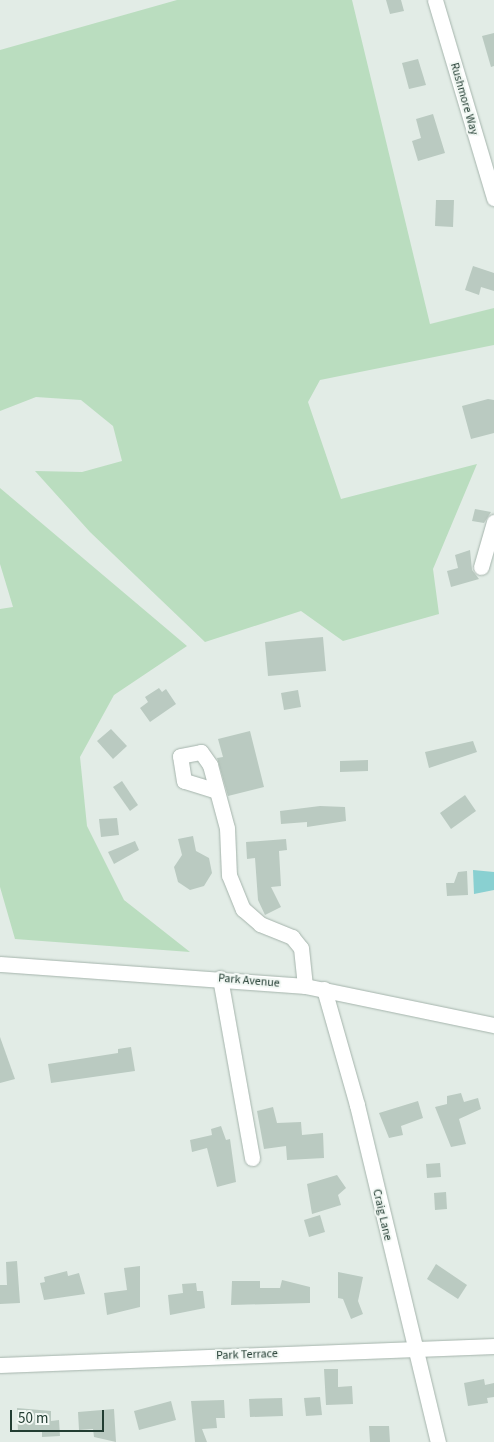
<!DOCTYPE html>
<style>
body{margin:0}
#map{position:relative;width:494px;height:1442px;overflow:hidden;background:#e2ece6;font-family:"Source Sans 3",sans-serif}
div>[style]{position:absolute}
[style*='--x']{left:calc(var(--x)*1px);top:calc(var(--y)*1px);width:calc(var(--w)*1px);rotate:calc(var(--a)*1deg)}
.green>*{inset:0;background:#baddbf}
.water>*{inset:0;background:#89d0d1}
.building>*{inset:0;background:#bacac1}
.roads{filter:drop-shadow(0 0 1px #a5b4ac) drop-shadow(0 0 1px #a5b4ac)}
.minor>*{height:15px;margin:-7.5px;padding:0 7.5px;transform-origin:7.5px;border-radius:7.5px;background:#fff}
span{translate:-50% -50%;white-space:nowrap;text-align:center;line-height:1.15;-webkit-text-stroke:4px #f2f8f4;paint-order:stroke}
.street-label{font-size:12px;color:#223d32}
.scale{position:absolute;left:10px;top:1410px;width:94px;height:22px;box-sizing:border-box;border:2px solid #223d32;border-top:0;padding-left:6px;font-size:15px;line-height:18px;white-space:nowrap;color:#223d32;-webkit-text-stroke:4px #f2f8f4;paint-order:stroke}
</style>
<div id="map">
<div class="green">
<div style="clip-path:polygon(177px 0,352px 0,430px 324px,494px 308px,494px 345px,320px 380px,308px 402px,341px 499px,477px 464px,433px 569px,439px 614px,343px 641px,301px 611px,205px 642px,90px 532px,35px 471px,82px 472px,122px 461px,113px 426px,81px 400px,36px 397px,0 411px,0 50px)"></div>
<div style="clip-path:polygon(0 488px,187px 646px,114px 695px,80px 757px,87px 826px,124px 900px,190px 952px,15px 939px,0 887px,0 609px,13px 607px,0 564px)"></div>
</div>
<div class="water">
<div style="clip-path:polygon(473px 870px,494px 872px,494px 890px,474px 894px)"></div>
</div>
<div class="building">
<div style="clip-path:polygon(386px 0,401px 0,404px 11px,390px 14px)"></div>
<div style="clip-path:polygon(494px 33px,494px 66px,491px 67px,482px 36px)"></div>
<div style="clip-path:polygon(418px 59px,426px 85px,409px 89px,402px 63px)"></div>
<div style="clip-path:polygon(433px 114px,445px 153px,418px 161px,412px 141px,421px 138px,416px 119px)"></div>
<div style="clip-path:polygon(436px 200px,454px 200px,453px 227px,435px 226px)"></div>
<div style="clip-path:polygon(473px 266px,494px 273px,494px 291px,481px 287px,479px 295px,465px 290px)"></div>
<div style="clip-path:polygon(488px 399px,494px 400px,494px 433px,471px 439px,462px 406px)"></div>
<div style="clip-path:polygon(475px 509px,491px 512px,484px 523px,472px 521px)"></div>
<div style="clip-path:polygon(470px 550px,472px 570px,479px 579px,451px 587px,447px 571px,458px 568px,455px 555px)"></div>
<div style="clip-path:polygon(323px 637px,326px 671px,268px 676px,265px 642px)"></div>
<div style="clip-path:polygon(159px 688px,162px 692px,166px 689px,176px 704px,150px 722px,140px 708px,148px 702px,145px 697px)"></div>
<div style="clip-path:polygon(298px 690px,301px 707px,284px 710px,281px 693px)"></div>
<div style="clip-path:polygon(111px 729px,127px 746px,113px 759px,97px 741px)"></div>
<div style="clip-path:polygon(250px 731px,264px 787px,228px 796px,217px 758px,223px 757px,218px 739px)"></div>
<div style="clip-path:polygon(473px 741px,477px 752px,429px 768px,425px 752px)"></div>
<div style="clip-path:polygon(368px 760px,368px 771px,340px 772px,340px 761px)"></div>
<div style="clip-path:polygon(122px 781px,138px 805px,130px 811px,113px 787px)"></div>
<div style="clip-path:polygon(465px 795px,476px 811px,451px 829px,440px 813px)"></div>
<div style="clip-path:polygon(320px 806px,345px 807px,346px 821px,307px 827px,307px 822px,281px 824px,280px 811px)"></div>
<div style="clip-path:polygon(117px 818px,119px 835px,101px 837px,99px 819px)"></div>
<div style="clip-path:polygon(193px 836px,196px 851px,209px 858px,212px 873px,204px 886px,190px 890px,178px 882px,174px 867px,182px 855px,178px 839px)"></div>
<div style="clip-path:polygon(286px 839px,287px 850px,279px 851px,281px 886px,271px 887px,281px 907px,265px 915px,258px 900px,255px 858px,247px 859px,246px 842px)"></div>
<div style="clip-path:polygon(135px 841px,139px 850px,114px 864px,108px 852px)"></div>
<div style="clip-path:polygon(467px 871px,468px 895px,447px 896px,446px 883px,454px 883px,458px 872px)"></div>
<div style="clip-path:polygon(0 1037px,15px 1079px,0 1083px)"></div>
<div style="clip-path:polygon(131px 1047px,135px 1071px,51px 1083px,48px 1064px,118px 1053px,118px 1049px)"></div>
<div style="clip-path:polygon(461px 1093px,464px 1102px,478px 1098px,481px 1109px,459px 1119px,466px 1144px,451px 1147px,435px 1107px,447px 1104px,447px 1096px)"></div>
<div style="clip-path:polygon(418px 1101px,423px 1118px,401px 1126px,403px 1135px,389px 1138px,379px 1113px)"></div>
<div style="clip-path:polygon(273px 1107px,277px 1123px,301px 1122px,302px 1135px,323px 1133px,324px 1158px,287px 1160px,286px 1146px,264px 1149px,257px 1111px)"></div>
<div style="clip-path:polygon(221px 1126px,226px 1140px,230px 1139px,236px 1182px,217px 1187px,207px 1148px,192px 1152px,190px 1140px,212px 1135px,211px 1129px)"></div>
<div style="clip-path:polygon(440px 1163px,441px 1177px,427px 1178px,426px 1164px)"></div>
<div style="clip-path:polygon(337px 1175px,346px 1188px,338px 1195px,341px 1205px,312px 1214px,307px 1184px)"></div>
<div style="clip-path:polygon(446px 1192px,447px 1209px,435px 1210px,434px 1193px)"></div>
<div style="clip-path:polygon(320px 1215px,325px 1232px,309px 1237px,304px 1220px)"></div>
<div style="clip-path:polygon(17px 1261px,20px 1303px,0 1304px,0 1285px,7px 1285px,6px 1262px)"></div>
<div style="clip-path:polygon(436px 1264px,467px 1285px,458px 1299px,427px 1279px)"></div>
<div style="clip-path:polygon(140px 1266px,140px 1307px,107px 1315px,104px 1293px,127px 1290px,124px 1268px)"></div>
<div style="clip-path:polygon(67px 1271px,68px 1276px,79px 1273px,85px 1294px,44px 1300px,40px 1283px,45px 1282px,44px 1277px)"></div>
<div style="clip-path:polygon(338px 1272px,363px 1277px,358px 1301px,363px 1314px,351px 1319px,343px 1299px,338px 1298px)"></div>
<div style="clip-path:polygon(282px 1280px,310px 1287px,310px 1303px,231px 1305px,232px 1281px,260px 1281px,260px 1288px,280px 1288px)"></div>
<div style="clip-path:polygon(196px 1283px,197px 1291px,203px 1291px,205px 1308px,170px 1315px,168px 1295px,183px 1293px,182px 1284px)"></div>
<div style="clip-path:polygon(324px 1369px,338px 1369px,338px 1387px,352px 1386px,353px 1404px,326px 1405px)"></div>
<div style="clip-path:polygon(484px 1379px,485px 1385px,494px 1383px,494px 1397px,487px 1398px,488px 1403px,468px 1406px,464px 1383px)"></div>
<div style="clip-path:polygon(320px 1397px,322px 1415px,306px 1416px,304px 1398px)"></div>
<div style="clip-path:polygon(282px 1398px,283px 1416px,250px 1417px,249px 1399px)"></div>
<div style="clip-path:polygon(224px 1400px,225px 1418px,216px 1418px,217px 1428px,202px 1429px,207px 1442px,195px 1442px,191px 1401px)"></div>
<div style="clip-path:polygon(171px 1401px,176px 1420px,139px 1430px,134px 1411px)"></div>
<div style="clip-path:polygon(17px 1408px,51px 1411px,51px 1421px,59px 1420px,60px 1436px,42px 1437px,42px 1430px,18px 1431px)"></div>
<div style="clip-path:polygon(114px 1409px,116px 1442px,94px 1437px,93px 1429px,79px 1430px,78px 1412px)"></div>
<div style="clip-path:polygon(369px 1426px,389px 1426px,390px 1442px,370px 1442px)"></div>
</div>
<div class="roads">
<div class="minor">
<div style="--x:435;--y:0;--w:207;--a:73.4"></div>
<div style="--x:481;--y:567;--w:47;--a:-73.9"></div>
<div style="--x:214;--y:790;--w:31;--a:-163"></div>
<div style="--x:184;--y:781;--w:25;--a:-99"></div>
<div style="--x:180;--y:756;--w:21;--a:-11"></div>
<div style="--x:201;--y:752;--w:16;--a:55"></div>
<div style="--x:210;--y:765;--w:65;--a:74.9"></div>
<div style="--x:227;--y:828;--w:47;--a:87.6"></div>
<div style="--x:229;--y:875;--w:37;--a:68"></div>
<div style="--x:243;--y:909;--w:23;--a:41"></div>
<div style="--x:260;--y:924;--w:35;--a:22"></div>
<div style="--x:292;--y:937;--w:14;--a:51"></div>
<div style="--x:301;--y:948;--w:38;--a:84"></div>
<div style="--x:0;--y:964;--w:306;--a:4.1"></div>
<div style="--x:305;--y:986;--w:193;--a:11.7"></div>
<div style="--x:220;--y:978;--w:183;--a:79.9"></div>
<div style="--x:324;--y:989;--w:121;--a:74.1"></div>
<div style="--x:357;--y:1105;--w:347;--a:76.5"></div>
<div style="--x:0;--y:1365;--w:494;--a:-2.2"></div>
</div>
</div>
<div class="street-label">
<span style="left:464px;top:99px;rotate:74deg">Rushmore Way</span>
<span style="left:249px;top:981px;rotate:5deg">Park Avenue</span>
<span style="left:382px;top:1215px;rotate:77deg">Craig Lane</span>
<span style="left:247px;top:1355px;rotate:-2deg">Park Terrace</span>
</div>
<div class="scale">50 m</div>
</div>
